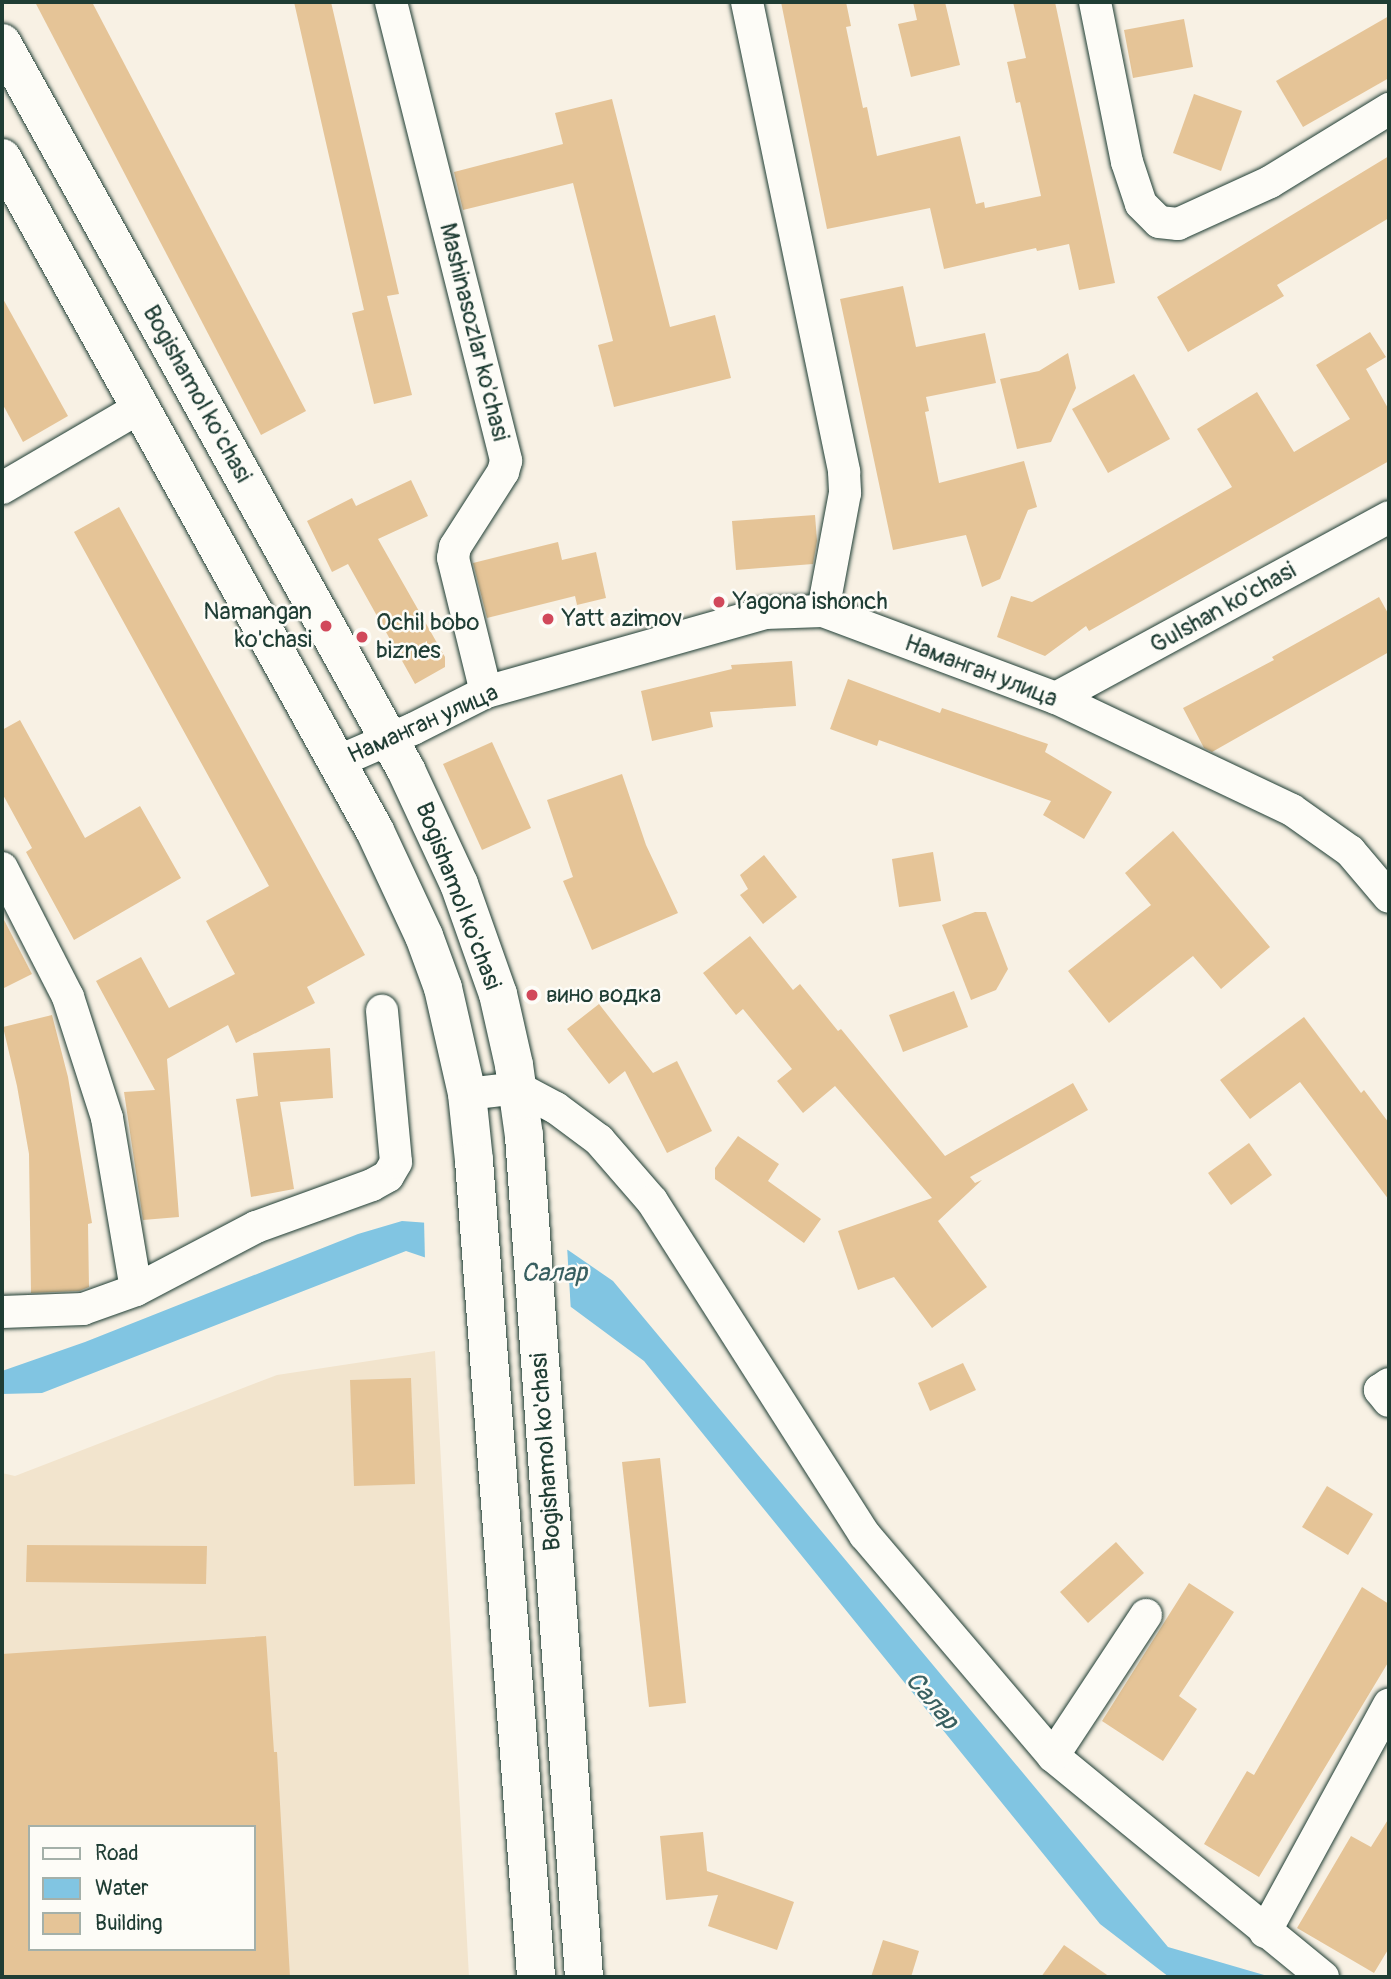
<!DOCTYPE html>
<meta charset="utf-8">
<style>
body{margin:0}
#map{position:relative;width:1391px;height:1979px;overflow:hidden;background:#f8f1e4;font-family:Pangolin,sans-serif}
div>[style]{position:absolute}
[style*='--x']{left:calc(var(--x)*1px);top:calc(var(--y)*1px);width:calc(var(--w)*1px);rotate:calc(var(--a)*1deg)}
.built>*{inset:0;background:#f2e4cd}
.water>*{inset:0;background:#81c5e2}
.pier>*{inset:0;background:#f8f1e4}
.building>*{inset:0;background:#e5c497}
.roads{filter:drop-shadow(0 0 2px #1f3d34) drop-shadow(0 0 2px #1f3d34)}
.minor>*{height:32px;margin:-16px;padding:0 16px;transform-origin:16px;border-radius:16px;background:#fdfcf7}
.major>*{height:38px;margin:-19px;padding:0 19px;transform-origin:19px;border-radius:19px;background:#fdfcf7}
.dots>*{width:19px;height:19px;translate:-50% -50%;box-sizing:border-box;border:4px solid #fdfcf7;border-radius:50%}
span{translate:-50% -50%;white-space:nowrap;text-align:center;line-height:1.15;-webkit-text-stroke:5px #fdfcf7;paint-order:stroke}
.street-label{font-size:24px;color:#1f3d34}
.poi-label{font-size:24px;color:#1f3d34}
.left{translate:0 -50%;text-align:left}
.right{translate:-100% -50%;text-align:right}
.water-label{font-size:26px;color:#385f60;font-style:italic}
.frame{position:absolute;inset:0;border:4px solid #1f3d34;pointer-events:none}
.legend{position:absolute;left:28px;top:1825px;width:228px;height:126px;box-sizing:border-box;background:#fdfcf7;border:2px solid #a4b0a9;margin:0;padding:9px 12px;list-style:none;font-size:21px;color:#1f3d34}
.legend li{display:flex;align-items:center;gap:14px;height:35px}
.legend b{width:35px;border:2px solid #a4b0a9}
</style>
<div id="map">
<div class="built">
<div style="clip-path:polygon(evenodd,435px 1351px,469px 1977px,2px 1977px,2px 1473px,15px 1476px,277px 1375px,435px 1351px,30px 1827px,254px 1827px,254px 1949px,30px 1949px,30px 1827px)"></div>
</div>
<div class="water">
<div style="clip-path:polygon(402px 1221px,484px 1227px,568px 1250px,613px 1281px,1168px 1947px,1271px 1977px,1169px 1977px,1100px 1924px,644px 1361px,571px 1307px,406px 1251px,42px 1393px,2px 1394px,2px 1371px,85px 1342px,358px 1234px)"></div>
</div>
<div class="pier">
<div style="clip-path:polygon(424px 1219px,484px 1224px,567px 1246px,571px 1312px,425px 1261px)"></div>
</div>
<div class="building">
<div style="clip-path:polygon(35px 2px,92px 2px,306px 411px,261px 435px)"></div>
<div style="clip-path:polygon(294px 2px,331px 2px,399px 294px,387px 296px,412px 395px,374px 404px,352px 313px,364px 310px)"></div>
<div style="clip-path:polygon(781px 2px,846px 2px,851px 26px,846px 27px,863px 108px,867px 107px,877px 156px,960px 136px,976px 204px,984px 202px,985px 208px,1041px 196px,1020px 102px,1016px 103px,1007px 62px,1026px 58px,1013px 2px,1055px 2px,1115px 283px,1079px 290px,1069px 244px,1037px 251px,1036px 248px,944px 269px,930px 208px,827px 229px)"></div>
<div style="clip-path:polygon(913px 2px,945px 2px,960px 65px,911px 77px,898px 24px,917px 20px)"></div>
<div style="clip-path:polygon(1389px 16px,1389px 78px,1303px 127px,1276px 81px)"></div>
<div style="clip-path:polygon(1184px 19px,1193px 67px,1133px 78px,1124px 30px)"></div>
<div style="clip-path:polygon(1194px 94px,1242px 111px,1221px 171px,1173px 153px)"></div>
<div style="clip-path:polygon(612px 99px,670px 327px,715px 315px,731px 378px,614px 407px,598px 345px,613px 341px,573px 183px,463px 210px,454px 172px,563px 144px,555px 113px)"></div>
<div style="clip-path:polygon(1389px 156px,1389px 218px,1277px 285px,1284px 296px,1188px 352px,1157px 297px)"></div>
<div style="clip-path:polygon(903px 286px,916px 347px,985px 333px,996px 383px,926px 397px,929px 411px,925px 412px,939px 483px,1024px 461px,1037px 507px,1028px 510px,1000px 579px,982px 587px,966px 535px,893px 550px,840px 299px)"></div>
<div style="clip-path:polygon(2px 297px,68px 416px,23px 442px,2px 403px)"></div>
<div style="clip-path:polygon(1370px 332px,1386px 357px,1366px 369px,1389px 410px,1389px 461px,1089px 631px,1086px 626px,1045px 656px,997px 637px,1011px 596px,1032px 602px,1232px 487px,1197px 429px,1257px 392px,1294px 452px,1350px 419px,1316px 365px)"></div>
<div style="clip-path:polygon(1068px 353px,1076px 388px,1051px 442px,1017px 449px,1000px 379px,1039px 371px)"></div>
<div style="clip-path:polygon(1134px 374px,1170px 439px,1108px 473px,1072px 409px)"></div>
<div style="clip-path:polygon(411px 480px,428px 516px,378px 539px,445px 657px,445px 667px,415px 684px,348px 564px,332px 572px,307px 521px,352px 498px,356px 506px)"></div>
<div style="clip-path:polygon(119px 507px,365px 955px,307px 987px,315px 1003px,236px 1043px,228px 1025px,167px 1059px,179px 1217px,143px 1220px,124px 1092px,155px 1090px,96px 981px,141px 957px,169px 1008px,235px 974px,206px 921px,269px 886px,74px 532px)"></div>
<div style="clip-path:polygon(815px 515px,817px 541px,813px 564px,736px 570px,732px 521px)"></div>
<div style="clip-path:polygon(558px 542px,562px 560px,596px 552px,606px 598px,577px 605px,575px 596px,487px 618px,473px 563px)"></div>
<div style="clip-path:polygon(1379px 597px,1389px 615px,1389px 652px,1212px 752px,1204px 748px,1183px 708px,1274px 660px,1272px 657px)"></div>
<div style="clip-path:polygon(792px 661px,796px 706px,710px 712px,713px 727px,652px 741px,641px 691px,732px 669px,731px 665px)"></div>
<div style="clip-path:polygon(848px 679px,940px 713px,942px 708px,1048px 744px,1045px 752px,1112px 792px,1084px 839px,1043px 815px,1051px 801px,879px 740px,877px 746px,830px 729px)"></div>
<div style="clip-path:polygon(20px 720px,85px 838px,140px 806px,181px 878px,74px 940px,26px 852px,32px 848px,2px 793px,2px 730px)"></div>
<div style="clip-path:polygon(492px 742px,531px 828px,482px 850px,443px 764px)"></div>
<div style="clip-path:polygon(622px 774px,646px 845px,678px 913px,592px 950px,563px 881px,573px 877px,547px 800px)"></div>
<div style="clip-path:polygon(1173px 831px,1270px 947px,1221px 989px,1193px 956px,1109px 1023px,1068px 971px,1151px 905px,1125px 873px)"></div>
<div style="clip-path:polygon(933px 852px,941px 901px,899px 907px,892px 859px)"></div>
<div style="clip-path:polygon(764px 855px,797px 897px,763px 924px,740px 895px,748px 889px,740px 875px)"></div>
<div style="clip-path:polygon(975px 912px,986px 912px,1008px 969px,996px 990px,971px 1000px,942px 925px)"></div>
<div style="clip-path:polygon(2px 916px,32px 974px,2px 989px)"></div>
<div style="clip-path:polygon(750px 936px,793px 990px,800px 984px,838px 1031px,841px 1029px,945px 1156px,1073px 1083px,1088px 1110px,970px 1177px,975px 1183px,982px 1180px,938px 1221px,987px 1287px,932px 1328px,894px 1277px,858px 1290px,838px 1231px,932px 1198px,835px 1086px,803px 1113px,777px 1081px,792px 1069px,743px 1009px,736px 1015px,703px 973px)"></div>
<div style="clip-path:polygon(954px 991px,968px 1027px,903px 1052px,889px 1015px)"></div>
<div style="clip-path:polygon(599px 1004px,653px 1073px,677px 1061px,712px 1131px,667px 1153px,625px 1071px,609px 1084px,567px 1029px)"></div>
<div style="clip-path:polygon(52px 1015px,68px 1077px,92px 1223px,88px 1224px,89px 1287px,79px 1291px,31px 1293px,29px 1154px,17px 1086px,3px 1027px)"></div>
<div style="clip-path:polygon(1304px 1017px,1361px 1093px,1364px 1090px,1389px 1123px,1389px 1200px,1300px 1082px,1250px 1119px,1220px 1080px)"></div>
<div style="clip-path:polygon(330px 1048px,333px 1098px,280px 1102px,294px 1189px,251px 1197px,236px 1099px,258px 1096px,253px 1053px)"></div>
<div style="clip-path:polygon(738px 1136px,779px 1164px,768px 1181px,821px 1219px,804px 1243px,715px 1179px,715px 1168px)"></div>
<div style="clip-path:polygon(1249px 1143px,1272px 1175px,1231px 1205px,1208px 1173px)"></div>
<div style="clip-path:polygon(963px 1363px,976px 1390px,930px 1411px,918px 1383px)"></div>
<div style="clip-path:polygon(411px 1378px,415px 1484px,354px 1486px,350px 1380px)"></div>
<div style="clip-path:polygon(660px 1458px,686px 1703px,649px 1707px,622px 1462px)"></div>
<div style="clip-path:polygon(1327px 1486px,1373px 1514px,1348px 1555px,1302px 1527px)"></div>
<div style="clip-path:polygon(1116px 1542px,1144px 1573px,1088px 1623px,1060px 1592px)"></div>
<div style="clip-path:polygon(27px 1545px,207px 1546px,206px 1584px,26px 1582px)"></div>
<div style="clip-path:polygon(1189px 1583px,1234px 1612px,1179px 1696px,1197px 1709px,1163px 1761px,1102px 1721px)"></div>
<div style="clip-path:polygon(1362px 1587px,1389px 1604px,1389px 1661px,1259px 1877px,1204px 1844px,1247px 1771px,1254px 1775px)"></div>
<div style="clip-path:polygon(evenodd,266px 1636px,274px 1752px,277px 1752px,290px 1977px,2px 1977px,2px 1654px,266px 1636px,30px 1827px,254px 1827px,254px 1949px,30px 1949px,30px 1827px)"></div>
<div style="clip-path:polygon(1389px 1818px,1389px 1948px,1374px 1973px,1297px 1928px,1351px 1836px,1371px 1847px)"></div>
<div style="clip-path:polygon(703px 1832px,707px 1871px,794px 1902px,777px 1950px,708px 1926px,718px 1895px,666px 1900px,660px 1836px)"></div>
<div style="clip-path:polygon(883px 1940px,919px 1951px,911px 1977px,871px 1977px)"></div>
<div style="clip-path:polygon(1064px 1945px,1110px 1977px,1041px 1977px)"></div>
</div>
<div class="roads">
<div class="minor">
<div style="--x:391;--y:2;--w:473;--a:75.9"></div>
<div style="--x:506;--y:461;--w:11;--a:105"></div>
<div style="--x:503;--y:472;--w:89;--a:122.6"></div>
<div style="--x:455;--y:547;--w:11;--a:100"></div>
<div style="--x:453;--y:558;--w:138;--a:76.2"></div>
<div style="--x:747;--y:2;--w:480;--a:78.3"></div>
<div style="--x:844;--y:472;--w:21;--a:87"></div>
<div style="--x:845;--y:493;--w:120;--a:100.6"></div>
<div style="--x:1095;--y:2;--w:163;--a:78.7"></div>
<div style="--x:1127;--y:162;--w:44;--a:71.6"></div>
<div style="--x:1141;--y:204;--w:25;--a:45"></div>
<div style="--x:1159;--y:222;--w:19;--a:6"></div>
<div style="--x:1178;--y:224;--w:101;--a:-24.5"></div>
<div style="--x:1270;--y:182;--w:140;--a:-31.5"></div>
<div style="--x:2;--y:488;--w:159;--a:-30.3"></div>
<div style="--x:1056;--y:698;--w:379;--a:-28.5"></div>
<div style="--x:337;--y:762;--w:83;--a:-23.5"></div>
<div style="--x:413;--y:729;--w:82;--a:-26.9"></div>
<div style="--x:486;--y:692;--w:290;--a:-15.8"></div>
<div style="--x:765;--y:613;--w:58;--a:-2"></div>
<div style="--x:823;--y:611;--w:249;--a:20.5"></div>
<div style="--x:1056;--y:698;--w:261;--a:25.4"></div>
<div style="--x:1292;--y:810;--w:71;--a:35.3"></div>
<div style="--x:1350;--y:851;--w:60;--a:49.7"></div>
<div style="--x:2;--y:868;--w:145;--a:62.9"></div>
<div style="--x:68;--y:997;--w:127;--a:72.1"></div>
<div style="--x:107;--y:1118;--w:174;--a:80.4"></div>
<div style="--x:467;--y:1094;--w:51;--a:-6.7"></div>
<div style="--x:518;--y:1088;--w:43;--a:27.8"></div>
<div style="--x:556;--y:1108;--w:54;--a:36.7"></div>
<div style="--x:599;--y:1140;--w:81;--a:49"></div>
<div style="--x:652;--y:1201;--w:396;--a:57.5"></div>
<div style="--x:865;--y:1535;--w:290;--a:49.6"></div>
<div style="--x:1053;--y:1756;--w:349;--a:39.3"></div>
<div style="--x:2;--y:1312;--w:81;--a:-2.1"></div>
<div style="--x:83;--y:1309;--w:56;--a:-19.7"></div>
<div style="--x:136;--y:1290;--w:136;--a:-27.7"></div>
<div style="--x:256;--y:1227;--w:123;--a:-19.9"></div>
<div style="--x:372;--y:1185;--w:18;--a:-29"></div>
<div style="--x:388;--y:1176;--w:16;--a:-60"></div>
<div style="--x:396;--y:1162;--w:152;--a:-95.3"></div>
<div style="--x:1389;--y:1384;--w:11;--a:146"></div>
<div style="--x:1380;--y:1390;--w:14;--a:51"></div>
<div style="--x:1053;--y:1756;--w:169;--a:-56.6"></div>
<div style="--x:1265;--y:1932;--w:259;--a:-61.4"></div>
</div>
<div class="major">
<div style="--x:2;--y:43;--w:832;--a:60.94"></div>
<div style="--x:406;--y:770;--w:126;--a:65.1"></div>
<div style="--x:459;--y:884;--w:117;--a:70.5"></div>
<div style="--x:498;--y:994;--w:73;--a:77.3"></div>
<div style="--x:514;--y:1065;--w:72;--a:82"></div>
<div style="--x:524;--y:1136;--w:843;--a:85.92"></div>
<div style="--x:2;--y:158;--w:769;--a:61"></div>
<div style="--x:375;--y:831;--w:116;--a:65"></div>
<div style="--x:424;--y:936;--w:55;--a:69.9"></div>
<div style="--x:443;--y:988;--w:109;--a:77.2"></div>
<div style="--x:467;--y:1094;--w:67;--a:84"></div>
<div style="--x:474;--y:1161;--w:818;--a:85.65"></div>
</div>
</div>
<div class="dots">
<div style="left:719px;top:602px;background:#d1495b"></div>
<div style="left:548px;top:619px;background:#d1495b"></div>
<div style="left:326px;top:626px;background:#d1495b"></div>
<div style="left:362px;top:637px;background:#d1495b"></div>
<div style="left:532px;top:995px;background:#d1495b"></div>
</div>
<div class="street-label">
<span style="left:474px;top:332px;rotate:76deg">Mashinasozlar ko'chasi</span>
<span style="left:197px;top:394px;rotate:61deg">Bogishamol ko'chasi</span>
<span style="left:1223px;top:608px;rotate:-29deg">Gulshan ko'chasi</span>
<span style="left:981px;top:671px;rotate:21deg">Наманган улица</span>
<span style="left:423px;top:724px;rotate:-24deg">Наманган улица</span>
<span style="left:458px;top:896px;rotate:69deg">Bogishamol ko'chasi</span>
<span style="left:546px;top:1452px;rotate:-94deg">Bogishamol ko'chasi</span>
</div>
<div class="poi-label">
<span class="left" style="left:733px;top:602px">Yagona ishonch</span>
<span class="right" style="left:312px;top:626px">Namangan<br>ko'chasi</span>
<span class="left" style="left:562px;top:619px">Yatt azimov</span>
<span class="left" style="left:376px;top:637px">Ochil bobo<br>biznes</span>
<span class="left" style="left:546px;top:995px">вино водка</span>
</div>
<div class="water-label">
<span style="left:554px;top:1274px">Салар</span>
<span style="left:931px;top:1701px;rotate:50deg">Салар</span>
</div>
<div class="frame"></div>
<ul class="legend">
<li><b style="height:9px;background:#fdfcf7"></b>Road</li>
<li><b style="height:19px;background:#81c5e2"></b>Water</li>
<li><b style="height:19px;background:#e5c497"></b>Building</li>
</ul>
</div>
